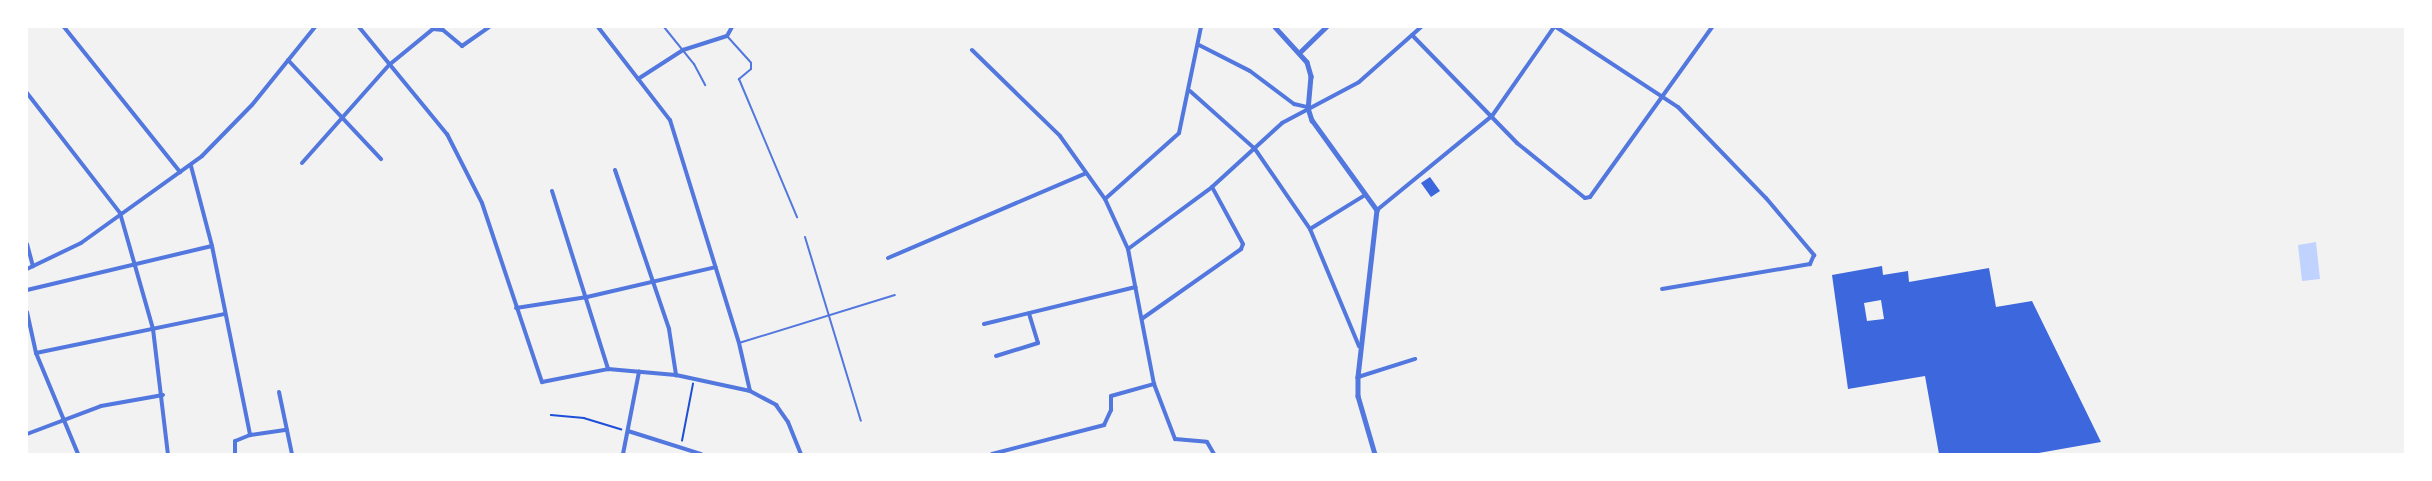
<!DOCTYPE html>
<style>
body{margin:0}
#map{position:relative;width:2432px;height:481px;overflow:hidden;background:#f2f2f2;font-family:Overpass,sans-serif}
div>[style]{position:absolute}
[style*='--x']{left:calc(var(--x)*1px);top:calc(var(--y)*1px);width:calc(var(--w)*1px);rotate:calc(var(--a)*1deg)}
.water>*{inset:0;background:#bfd3fe}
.building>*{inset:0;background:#3d67dc}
.path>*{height:1.5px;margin:-0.75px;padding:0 0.75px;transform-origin:0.75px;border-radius:0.75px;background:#1d4ed8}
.service>*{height:2px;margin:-1px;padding:0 1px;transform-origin:1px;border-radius:1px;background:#5277de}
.minor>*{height:4px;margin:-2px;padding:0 2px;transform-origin:2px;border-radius:2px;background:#5277de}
.tertiary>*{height:4.5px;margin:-2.25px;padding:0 2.25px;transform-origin:2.25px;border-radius:2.25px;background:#5277de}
span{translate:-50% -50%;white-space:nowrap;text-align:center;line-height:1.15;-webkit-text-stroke:4.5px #fff;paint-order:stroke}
.frame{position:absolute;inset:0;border:28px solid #fff;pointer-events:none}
</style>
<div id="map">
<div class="water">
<div style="clip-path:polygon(2316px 242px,2320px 279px,2302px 281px,2298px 245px)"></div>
</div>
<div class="building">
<div style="clip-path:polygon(1430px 177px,1440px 191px,1431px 197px,1421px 183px)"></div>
<div style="clip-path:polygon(evenodd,1882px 266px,1883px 275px,1908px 271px,1909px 282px,1989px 268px,1996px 307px,2032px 301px,2101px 442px,2033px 454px,1939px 454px,1925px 376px,1848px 389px,1832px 275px,1882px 266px,1881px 300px,1884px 319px,1867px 321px,1864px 303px,1881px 300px)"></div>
</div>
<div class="path">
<div style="--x:551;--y:415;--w:33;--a:5"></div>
<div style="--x:584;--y:418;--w:39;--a:17"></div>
<div style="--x:682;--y:441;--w:58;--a:-79.1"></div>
</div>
<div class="service">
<div style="--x:664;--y:27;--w:48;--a:51"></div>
<div style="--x:694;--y:64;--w:24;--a:62"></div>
<div style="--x:727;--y:36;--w:36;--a:48"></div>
<div style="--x:751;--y:63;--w:6;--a:90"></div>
<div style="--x:751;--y:69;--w:16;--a:140"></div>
<div style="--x:739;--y:79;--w:150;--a:67.2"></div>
<div style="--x:805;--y:237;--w:192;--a:73.1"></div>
<div style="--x:739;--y:343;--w:163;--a:-17.1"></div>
</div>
<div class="minor">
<div style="--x:64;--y:27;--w:186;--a:51.3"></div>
<div style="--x:359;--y:27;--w:139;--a:50.6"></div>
<div style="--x:447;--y:134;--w:77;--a:63.1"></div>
<div style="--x:482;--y:203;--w:189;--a:71.5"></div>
<div style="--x:542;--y:382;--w:67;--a:-11.1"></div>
<div style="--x:608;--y:369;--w:68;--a:5"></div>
<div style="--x:676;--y:375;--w:76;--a:12.2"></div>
<div style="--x:750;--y:391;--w:30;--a:28"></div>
<div style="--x:776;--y:405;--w:21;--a:55"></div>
<div style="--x:788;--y:422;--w:35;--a:68"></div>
<div style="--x:598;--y:27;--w:118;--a:52.3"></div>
<div style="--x:670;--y:120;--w:233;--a:72.8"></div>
<div style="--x:739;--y:343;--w:49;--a:77.1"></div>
<div style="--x:1556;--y:27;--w:146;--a:33.3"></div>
<div style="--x:1678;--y:107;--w:127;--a:46"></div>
<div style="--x:1766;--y:198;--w:75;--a:49.9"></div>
<div style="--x:1814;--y:255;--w:10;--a:114"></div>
<div style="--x:1810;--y:264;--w:150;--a:170.4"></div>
<div style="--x:1412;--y:35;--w:151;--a:45.8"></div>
<div style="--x:1517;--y:143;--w:87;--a:39"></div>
<div style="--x:1585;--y:198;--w:5;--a:-11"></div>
<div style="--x:1590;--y:197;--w:209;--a:-54.3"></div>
<div style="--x:1199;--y:45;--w:57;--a:27"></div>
<div style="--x:1250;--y:71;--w:55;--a:36.9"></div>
<div style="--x:1294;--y:104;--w:13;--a:13"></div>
<div style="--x:972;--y:50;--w:123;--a:44.3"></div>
<div style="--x:1060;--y:136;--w:77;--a:54.5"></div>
<div style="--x:1105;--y:199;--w:55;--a:65.3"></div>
<div style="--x:1128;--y:249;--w:137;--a:79.1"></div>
<div style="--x:1154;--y:384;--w:59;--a:69.1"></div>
<div style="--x:1175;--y:439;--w:32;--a:5"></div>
<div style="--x:1207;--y:442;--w:14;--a:60"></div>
<div style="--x:288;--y:60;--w:136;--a:46.8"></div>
<div style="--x:638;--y:79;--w:54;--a:-32.8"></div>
<div style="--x:683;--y:50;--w:46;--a:-17.7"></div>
<div style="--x:727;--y:36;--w:10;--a:-61"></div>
<div style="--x:1190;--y:91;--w:87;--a:41.7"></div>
<div style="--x:1255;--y:149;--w:97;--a:55.5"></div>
<div style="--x:1310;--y:229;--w:127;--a:67.3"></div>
<div style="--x:27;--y:93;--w:152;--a:52.2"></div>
<div style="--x:120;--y:213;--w:121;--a:74.1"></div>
<div style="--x:153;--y:329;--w:126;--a:83.2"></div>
<div style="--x:302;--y:163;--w:131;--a:-48.4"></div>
<div style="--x:389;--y:65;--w:57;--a:-39.3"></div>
<div style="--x:433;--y:29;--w:10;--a:6"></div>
<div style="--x:443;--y:30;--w:25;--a:40"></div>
<div style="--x:462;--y:46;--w:33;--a:-35"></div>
<div style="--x:191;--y:166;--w:83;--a:75.3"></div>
<div style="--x:212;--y:246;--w:193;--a:78.6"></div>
<div style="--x:250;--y:435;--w:16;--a:158"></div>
<div style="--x:235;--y:441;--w:13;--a:90"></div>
<div style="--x:615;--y:170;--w:168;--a:71.2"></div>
<div style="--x:669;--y:329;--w:47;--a:81.3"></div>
<div style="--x:552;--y:191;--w:187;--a:72.5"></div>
<div style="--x:1105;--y:199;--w:99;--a:-41.7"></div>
<div style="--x:1179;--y:133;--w:108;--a:-78.3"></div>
<div style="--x:1377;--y:210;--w:149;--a:-39.3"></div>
<div style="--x:1492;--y:116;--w:108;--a:-55.1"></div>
<div style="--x:1310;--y:229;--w:65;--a:-31.7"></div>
<div style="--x:27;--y:244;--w:23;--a:75"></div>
<div style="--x:1128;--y:249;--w:104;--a:-36.4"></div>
<div style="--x:1212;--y:187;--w:95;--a:-42.4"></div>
<div style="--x:1282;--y:123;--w:87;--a:-28"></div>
<div style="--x:1359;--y:82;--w:83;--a:-41.6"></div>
<div style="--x:888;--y:258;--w:215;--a:-23.2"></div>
<div style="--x:27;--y:269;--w:60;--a:-25.7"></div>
<div style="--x:81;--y:243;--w:149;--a:-35.7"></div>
<div style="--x:202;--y:156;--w:71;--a:-45.6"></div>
<div style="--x:252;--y:105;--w:100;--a:-51.1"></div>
<div style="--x:27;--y:290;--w:190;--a:-13.4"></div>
<div style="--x:516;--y:308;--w:72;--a:-8.8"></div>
<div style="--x:587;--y:297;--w:132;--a:-13.1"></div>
<div style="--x:27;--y:312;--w:42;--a:77.6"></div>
<div style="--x:36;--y:353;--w:109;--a:67.4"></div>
<div style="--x:1143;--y:318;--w:120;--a:-35.1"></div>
<div style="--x:1241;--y:249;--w:5;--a:-68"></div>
<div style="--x:1243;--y:244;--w:65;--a:-118.5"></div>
<div style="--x:984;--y:324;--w:156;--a:-13.7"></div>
<div style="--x:36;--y:353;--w:193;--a:-11.7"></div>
<div style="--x:996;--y:356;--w:44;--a:-17.2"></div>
<div style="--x:1038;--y:343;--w:31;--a:-107"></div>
<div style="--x:1358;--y:377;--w:60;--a:-17.5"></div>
<div style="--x:279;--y:392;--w:63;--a:78.2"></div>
<div style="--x:628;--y:431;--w:77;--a:17.5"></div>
<div style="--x:27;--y:434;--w:79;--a:-20.7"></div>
<div style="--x:101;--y:406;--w:63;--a:-10.1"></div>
<div style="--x:250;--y:435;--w:37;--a:-8"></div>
<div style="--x:623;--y:454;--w:84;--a:-79"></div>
<div style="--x:992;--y:454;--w:116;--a:-14.5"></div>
<div style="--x:1104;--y:425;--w:17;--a:-65"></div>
<div style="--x:1111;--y:410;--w:14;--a:-90"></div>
<div style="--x:1111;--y:396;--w:45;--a:-15.6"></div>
</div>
<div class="tertiary">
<div style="--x:1275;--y:27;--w:47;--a:47.6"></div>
<div style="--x:1307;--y:62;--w:15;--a:74"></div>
<div style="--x:1311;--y:76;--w:32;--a:95"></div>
<div style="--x:1308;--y:108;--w:13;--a:72"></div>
<div style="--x:1312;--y:120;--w:111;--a:54.2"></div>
<div style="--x:1377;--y:210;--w:168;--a:96.5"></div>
<div style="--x:1358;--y:377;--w:19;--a:90"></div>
<div style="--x:1358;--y:396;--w:60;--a:73.7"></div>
<div style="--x:1301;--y:51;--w:35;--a:-44"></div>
</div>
<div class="frame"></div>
</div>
